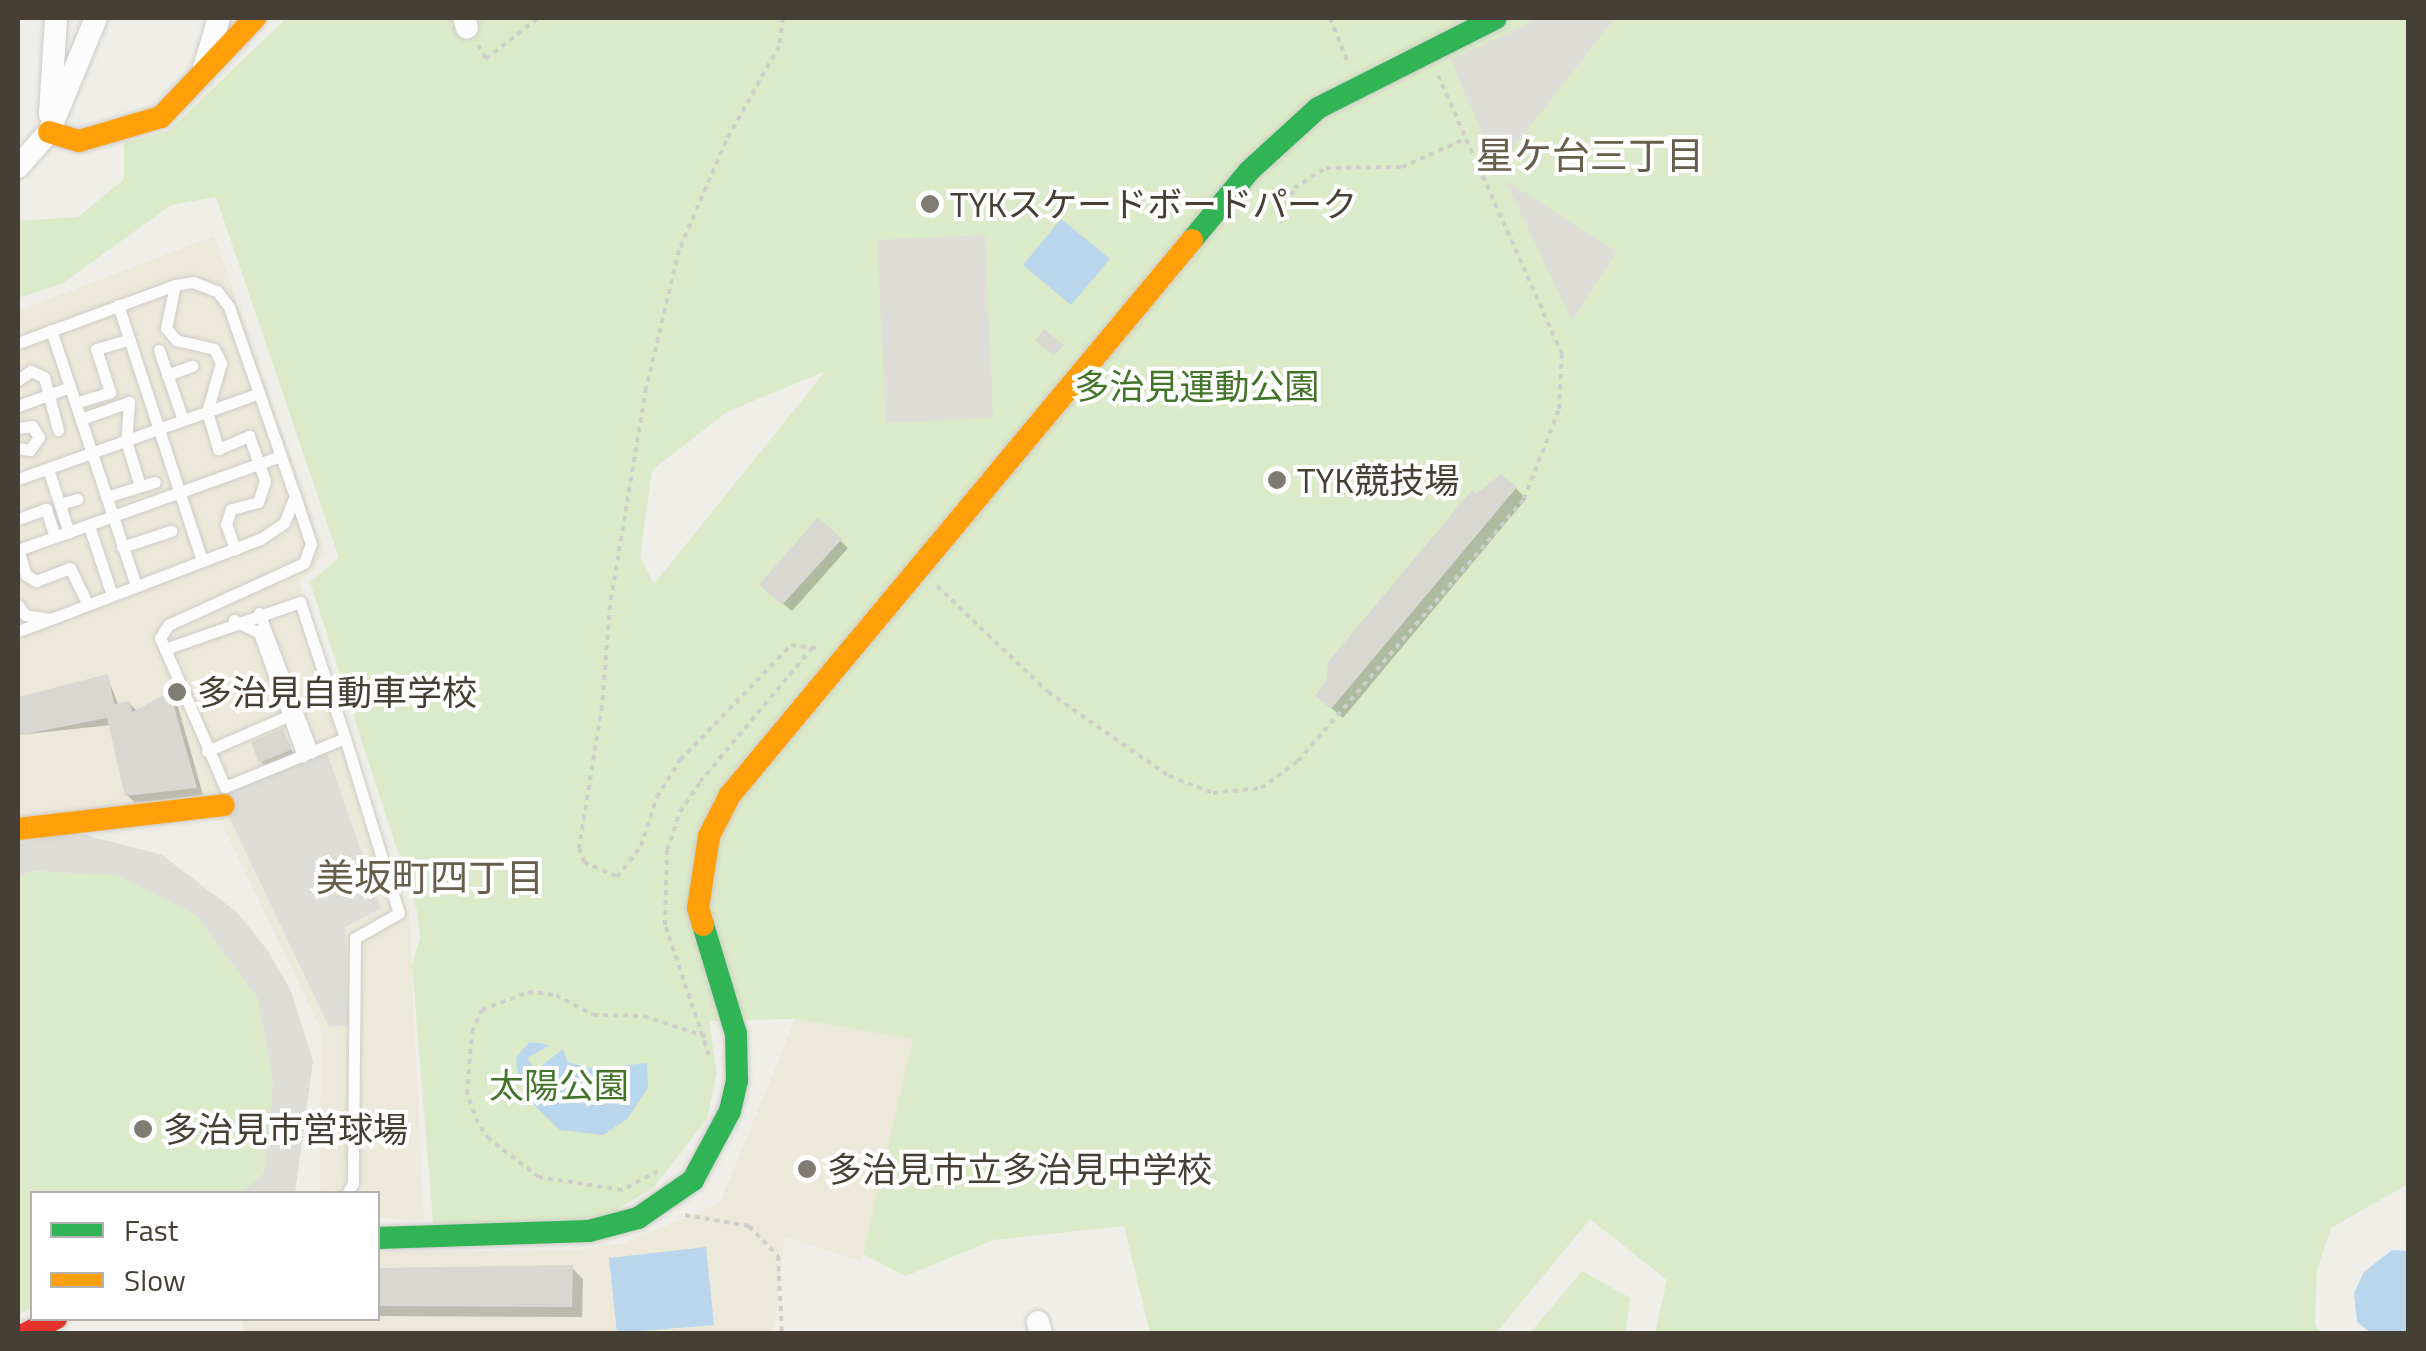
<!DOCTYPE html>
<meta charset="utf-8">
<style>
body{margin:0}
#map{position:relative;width:2426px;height:1351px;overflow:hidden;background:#efeee8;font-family:"Titillium Web","Noto Sans JP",sans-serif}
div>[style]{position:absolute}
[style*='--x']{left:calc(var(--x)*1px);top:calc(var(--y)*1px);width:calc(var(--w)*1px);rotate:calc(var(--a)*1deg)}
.education>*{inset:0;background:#ede9da}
.green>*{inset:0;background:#dbeac8}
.parking>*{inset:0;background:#deddd8}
.water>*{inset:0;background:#b9d6ed}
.shadow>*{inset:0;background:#0003}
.building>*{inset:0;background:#d9d7d1}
.path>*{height:4px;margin-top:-2px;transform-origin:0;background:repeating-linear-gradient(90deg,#d0ceca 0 5px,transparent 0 10px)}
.roads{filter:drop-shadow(0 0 2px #cdcbc6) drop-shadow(0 0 2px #cdcbc6)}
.lane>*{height:11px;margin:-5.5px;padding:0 5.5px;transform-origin:5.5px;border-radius:5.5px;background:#fdfcfc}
.street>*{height:22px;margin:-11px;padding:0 11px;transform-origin:11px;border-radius:11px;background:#fdfcfc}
.fast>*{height:22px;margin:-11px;padding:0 11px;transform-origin:11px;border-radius:11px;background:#30b455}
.slow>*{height:22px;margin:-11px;padding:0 11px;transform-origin:11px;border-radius:11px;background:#ff9f0a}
.jam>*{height:22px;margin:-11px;padding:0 11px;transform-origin:11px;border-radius:11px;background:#e5322d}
.dots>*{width:28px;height:28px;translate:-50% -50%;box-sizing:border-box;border:5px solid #fff;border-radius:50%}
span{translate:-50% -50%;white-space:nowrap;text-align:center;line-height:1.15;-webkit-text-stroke:8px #fff;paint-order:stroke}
.poi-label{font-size:35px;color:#453f35}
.left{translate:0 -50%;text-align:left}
.park-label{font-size:35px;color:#427529}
.neighbourhood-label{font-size:38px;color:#675e4c}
.frame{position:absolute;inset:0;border:20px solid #453f35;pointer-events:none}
.legend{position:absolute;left:30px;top:1191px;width:350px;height:130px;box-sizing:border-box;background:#fff;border:2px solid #b5b2ae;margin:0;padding:12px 18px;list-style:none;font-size:30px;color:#453f35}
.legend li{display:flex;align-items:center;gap:20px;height:50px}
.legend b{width:50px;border:2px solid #b5b2ae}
</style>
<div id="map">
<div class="education">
<div style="clip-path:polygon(214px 236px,325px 555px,300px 583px,409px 915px,424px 1220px,378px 1218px,378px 1194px,320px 1193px,321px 1030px,211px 801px,18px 819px,18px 311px)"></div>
<div style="clip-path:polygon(795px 1019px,914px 1039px,861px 1261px,785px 1237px,774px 1333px,244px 1334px,241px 1319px,378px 1318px,378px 1252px,576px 1250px,623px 1243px,720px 1203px)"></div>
</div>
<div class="green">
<div style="clip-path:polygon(evenodd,287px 18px,2408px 18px,2408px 1184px,2331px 1228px,2317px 1270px,2315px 1325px,2321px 1333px,1655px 1333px,1667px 1280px,1590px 1219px,1496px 1333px,1150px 1333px,1124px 1226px,993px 1240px,906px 1276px,863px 1254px,913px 1039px,795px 1019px,709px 1021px,717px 1073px,707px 1119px,653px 1188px,596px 1221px,434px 1234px,412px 965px,420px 938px,417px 911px,310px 582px,339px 558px,216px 197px,171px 205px,63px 283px,18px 298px,18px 221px,78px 217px,124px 179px,124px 143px,168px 131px,287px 18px,823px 372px,824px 373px,654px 584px,640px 557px,652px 470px,727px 412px,823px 372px)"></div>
<div style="clip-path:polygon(32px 871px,116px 875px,196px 915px,258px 999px,273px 1084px,264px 1174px,241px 1193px,32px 1194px,32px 1308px,18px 1314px,18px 877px)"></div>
<div style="clip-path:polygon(1582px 1271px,1630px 1298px,1626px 1333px,1530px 1333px)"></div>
</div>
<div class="parking">
<div style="clip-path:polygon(1539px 18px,1615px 18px,1497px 168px,1451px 60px)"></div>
<div style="clip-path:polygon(1505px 180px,1617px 252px,1572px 321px)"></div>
<div style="clip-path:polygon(985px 235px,993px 418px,886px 423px,877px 240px)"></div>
<div style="clip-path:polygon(327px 753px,381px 908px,345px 927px,348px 1025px,329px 1027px,219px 796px)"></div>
<div style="clip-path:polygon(74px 832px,162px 855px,238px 913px,268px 951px,291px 991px,313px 1061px,295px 1193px,241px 1193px,264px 1173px,273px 1084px,258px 999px,196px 915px,116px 875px,32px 871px,18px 877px,18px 844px)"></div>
</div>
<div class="water">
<div style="clip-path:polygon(1061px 219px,1110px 259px,1071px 305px,1023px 265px)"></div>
<div style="clip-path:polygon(529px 1042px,550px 1045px,527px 1058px,536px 1070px,563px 1049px,568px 1062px,594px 1069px,647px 1063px,648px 1088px,627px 1119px,603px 1135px,560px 1130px,535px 1106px,519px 1079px,516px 1058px)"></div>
<div style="clip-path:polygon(706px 1247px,714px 1325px,617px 1333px,609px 1258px)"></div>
<div style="clip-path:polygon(2392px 1250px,2408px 1251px,2408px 1333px,2371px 1333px,2357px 1322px,2354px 1293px,2364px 1272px)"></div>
</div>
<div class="shadow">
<div style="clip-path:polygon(1516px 488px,1526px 499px,1343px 718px,1329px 706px,1476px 498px)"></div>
<div style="clip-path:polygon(819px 521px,848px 548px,792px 611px,770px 593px)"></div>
<div style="clip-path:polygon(107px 676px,119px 706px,129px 703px,138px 712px,170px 695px,177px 703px,203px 795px,135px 803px,127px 795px,111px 725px,18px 735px,18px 700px,87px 687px)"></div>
<div style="clip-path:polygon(283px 731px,294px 755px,266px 766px,261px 762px)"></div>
<div style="clip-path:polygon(572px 1268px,583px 1279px,582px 1317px,378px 1316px,378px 1271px)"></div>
</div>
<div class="building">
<div style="clip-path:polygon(1044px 329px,1064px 345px,1054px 356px,1035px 340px)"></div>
<div style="clip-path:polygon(1501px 474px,1517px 487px,1331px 709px,1315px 695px,1327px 680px,1328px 662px,1472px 490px,1476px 494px)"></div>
<div style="clip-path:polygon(818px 517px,842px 539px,782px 605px,759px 585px)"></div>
<div style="clip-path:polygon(108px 674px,114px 704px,130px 701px,132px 712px,170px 692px,197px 788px,125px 796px,107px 718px,20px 735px,18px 697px)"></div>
<div style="clip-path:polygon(283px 728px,291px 750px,259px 763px,251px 742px)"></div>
<div style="clip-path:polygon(573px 1265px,572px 1307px,378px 1306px,378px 1268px)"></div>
</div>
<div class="path">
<div style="--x:783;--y:18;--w:28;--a:98"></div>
<div style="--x:779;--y:46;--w:109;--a:119.2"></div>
<div style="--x:726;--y:141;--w:119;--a:113.3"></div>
<div style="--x:679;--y:250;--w:142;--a:103.4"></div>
<div style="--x:646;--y:388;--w:220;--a:99.4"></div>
<div style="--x:610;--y:605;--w:101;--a:94.5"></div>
<div style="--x:602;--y:706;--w:144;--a:99.2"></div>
<div style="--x:579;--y:848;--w:15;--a:70"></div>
<div style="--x:584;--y:862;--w:36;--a:24"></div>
<div style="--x:617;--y:877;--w:39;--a:-52"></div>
<div style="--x:641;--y:846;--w:52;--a:-71.9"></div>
<div style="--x:657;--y:797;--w:44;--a:-58.1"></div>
<div style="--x:680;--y:760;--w:160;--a:-46"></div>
<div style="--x:791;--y:645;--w:26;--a:7"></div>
<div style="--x:1330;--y:18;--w:48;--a:68.2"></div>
<div style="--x:478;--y:45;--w:16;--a:60"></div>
<div style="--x:486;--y:59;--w:66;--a:-38.3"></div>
<div style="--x:1280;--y:223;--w:38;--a:-68"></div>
<div style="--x:1294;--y:188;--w:38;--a:-32"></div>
<div style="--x:1326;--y:168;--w:76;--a:-0.8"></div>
<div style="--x:1402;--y:167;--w:67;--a:-23.9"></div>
<div style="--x:937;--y:586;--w:153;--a:43.7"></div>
<div style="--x:1048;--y:692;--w:147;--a:34.8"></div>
<div style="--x:1169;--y:776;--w:47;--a:21.1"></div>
<div style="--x:1213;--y:793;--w:48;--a:-5.9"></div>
<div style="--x:1261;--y:788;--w:46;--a:-36.1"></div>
<div style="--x:1298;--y:761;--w:346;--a:-49.2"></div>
<div style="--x:1524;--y:499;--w:97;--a:-68.7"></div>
<div style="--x:1559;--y:409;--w:55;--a:-86.9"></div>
<div style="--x:1562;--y:354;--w:305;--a:-114"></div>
<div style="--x:709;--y:1055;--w:137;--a:-108.7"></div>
<div style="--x:665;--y:925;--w:75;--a:-88.5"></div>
<div style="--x:667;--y:850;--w:40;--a:-71.1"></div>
<div style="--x:680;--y:812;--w:36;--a:-56"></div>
<div style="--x:700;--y:782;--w:176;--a:-50.1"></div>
<div style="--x:658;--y:1171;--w:41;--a:152.2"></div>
<div style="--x:622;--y:1190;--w:84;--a:-171.1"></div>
<div style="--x:539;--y:1177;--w:63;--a:-142.8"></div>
<div style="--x:489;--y:1139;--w:19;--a:-125"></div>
<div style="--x:478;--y:1123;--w:31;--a:-111"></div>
<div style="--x:467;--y:1094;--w:62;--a:-85.4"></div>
<div style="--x:472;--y:1032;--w:24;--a:-66"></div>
<div style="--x:482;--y:1010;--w:49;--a:-21.4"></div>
<div style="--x:528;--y:992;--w:28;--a:6"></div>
<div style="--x:556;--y:995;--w:42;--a:28.4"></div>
<div style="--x:593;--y:1015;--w:51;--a:1.1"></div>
<div style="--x:644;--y:1016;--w:66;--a:18.4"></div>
<div style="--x:685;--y:1215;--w:65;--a:9.8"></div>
<div style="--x:749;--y:1226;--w:42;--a:46"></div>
<div style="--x:778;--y:1256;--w:78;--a:87.1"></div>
</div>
<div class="roads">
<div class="lane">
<div style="--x:175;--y:285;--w:44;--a:101.8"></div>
<div style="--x:166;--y:328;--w:16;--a:50"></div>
<div style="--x:176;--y:340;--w:39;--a:13"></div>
<div style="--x:214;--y:349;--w:16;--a:63"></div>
<div style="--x:221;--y:363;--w:51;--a:105.9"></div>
<div style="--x:207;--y:412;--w:39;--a:73"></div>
<div style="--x:218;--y:449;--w:34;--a:-23"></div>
<div style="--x:249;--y:436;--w:48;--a:70.4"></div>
<div style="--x:265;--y:481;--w:22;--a:108"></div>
<div style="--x:258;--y:502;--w:28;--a:165"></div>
<div style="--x:231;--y:509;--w:16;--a:108"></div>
<div style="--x:226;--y:524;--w:27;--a:70"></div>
<div style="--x:118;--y:305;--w:269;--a:71.8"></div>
<div style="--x:51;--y:330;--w:270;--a:71.6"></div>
<div style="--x:18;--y:343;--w:167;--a:-20.3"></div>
<div style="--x:175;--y:285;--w:18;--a:-9"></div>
<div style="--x:193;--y:282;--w:26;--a:21"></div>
<div style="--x:217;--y:291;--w:20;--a:53"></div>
<div style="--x:229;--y:307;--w:200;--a:70.8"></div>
<div style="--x:295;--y:496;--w:29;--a:112"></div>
<div style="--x:284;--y:523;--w:29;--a:146"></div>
<div style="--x:260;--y:539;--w:225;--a:159.1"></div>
<div style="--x:50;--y:619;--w:25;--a:-171"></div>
<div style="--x:25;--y:615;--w:12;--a:-125"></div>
<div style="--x:159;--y:350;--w:74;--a:71.1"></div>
<div style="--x:167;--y:375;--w:27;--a:-20"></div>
<div style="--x:18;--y:380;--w:16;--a:-35"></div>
<div style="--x:31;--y:371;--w:14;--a:25"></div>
<div style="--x:44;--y:377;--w:55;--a:75.2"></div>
<div style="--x:75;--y:403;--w:37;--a:-17"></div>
<div style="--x:110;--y:392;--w:45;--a:-108"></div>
<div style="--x:96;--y:349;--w:35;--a:-16"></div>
<div style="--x:18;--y:406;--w:55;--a:-20.1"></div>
<div style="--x:81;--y:419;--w:51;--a:-19.5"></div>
<div style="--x:129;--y:402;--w:39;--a:94"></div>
<div style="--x:126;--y:441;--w:47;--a:72.7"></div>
<div style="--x:18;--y:428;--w:14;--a:-8"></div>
<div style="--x:32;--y:426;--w:13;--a:58"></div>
<div style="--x:39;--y:437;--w:16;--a:125"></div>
<div style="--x:30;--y:450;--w:12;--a:-171"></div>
<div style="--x:48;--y:469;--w:67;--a:71.8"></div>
<div style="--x:18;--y:479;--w:256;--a:-19.6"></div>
<div style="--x:106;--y:497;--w:51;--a:-17"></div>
<div style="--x:60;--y:504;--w:18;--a:-16"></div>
<div style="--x:18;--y:519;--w:30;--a:-20"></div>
<div style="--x:46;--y:509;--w:29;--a:72"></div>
<div style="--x:89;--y:526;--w:73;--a:71.6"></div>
<div style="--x:122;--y:547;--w:52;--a:-18.1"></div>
<div style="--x:18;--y:549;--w:27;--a:73"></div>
<div style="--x:26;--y:575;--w:12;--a:31"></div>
<div style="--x:36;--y:581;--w:36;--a:-21"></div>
<div style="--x:70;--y:568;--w:41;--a:64.1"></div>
<div style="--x:18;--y:550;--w:279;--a:-19.7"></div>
<div style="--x:259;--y:613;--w:149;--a:69.1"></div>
<div style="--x:234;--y:620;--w:28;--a:27"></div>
<div style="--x:259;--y:633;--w:131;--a:70.3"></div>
<div style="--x:18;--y:631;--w:30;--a:-20"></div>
<div style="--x:165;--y:649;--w:12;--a:-114"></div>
<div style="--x:160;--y:638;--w:15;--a:-58"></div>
<div style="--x:168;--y:625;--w:149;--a:-24.5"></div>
<div style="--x:304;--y:563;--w:20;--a:-70"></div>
<div style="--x:311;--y:544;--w:51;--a:-108.4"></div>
<div style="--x:345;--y:738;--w:130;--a:157.8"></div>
<div style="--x:225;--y:787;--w:150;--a:-113.5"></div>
<div style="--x:165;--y:649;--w:143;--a:-19.2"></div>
<div style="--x:300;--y:602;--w:143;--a:71.7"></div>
<div style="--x:345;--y:738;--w:183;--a:72.9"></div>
<div style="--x:399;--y:913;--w:51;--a:150.4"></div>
<div style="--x:355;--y:938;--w:245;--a:90.5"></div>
<div style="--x:353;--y:1183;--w:13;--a:119"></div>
<div style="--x:207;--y:751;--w:88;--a:-23.4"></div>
</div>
<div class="street">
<div style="--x:464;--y:18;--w:10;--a:73"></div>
<div style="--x:204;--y:68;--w:52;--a:-73.3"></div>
<div style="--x:50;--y:114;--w:96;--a:-86.4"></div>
<div style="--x:18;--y:167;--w:47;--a:-48.5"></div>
<div style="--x:49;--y:132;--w:123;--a:-67.6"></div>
<div style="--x:1038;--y:1322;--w:12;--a:76"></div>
</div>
<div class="fast">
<div style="--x:1192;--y:240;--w:89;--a:-50.4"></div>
<div style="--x:1249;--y:171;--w:93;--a:-42.4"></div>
<div style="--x:1318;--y:108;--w:199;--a:-26.8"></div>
<div style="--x:378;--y:1238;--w:211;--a:-1.9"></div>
<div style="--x:589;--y:1231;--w:51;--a:-14.9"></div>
<div style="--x:638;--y:1218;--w:67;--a:-34.6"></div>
<div style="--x:693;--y:1180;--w:78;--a:-61.8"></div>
<div style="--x:730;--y:1111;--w:31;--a:-77"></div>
<div style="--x:737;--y:1081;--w:47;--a:-91.2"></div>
<div style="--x:736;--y:1034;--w:114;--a:-106.8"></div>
</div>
<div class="slow">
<div style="--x:49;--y:132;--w:31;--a:17"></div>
<div style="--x:79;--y:141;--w:85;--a:-16.3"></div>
<div style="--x:161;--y:117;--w:137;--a:-46.5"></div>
<div style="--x:18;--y:829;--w:207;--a:-6.6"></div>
<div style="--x:703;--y:925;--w:18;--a:-106"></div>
<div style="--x:698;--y:908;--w:73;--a:-81.3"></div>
<div style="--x:709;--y:836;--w:46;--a:-62.9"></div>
<div style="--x:730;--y:795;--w:722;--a:-50.22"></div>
</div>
<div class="jam">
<div style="--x:25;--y:1334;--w:35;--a:-27"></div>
</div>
</div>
<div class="dots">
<div style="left:930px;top:204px;background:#807c74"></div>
<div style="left:1277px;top:480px;background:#807c74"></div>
<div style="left:177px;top:692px;background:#807c74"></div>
<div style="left:143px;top:1129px;background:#807c74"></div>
<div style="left:807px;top:1169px;background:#807c74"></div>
</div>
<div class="poi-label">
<span class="left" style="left:950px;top:204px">TYKスケードボードパーク</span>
<span class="left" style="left:1297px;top:480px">TYK競技場</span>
<span class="left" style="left:197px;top:692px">多治見自動車学校</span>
<span class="left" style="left:163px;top:1129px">多治見市営球場</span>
<span class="left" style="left:827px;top:1169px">多治見市立多治見中学校</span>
</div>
<div class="park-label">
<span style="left:1197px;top:386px">多治見運動公園</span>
<span style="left:559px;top:1085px">太陽公園</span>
</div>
<div class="neighbourhood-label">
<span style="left:1590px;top:156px">星ケ台三丁目</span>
<span style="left:430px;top:878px">美坂町四丁目</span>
</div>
<div class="frame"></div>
<ul class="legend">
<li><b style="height:12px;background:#30b455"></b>Fast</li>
<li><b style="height:12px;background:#ff9f0a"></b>Slow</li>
</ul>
</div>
